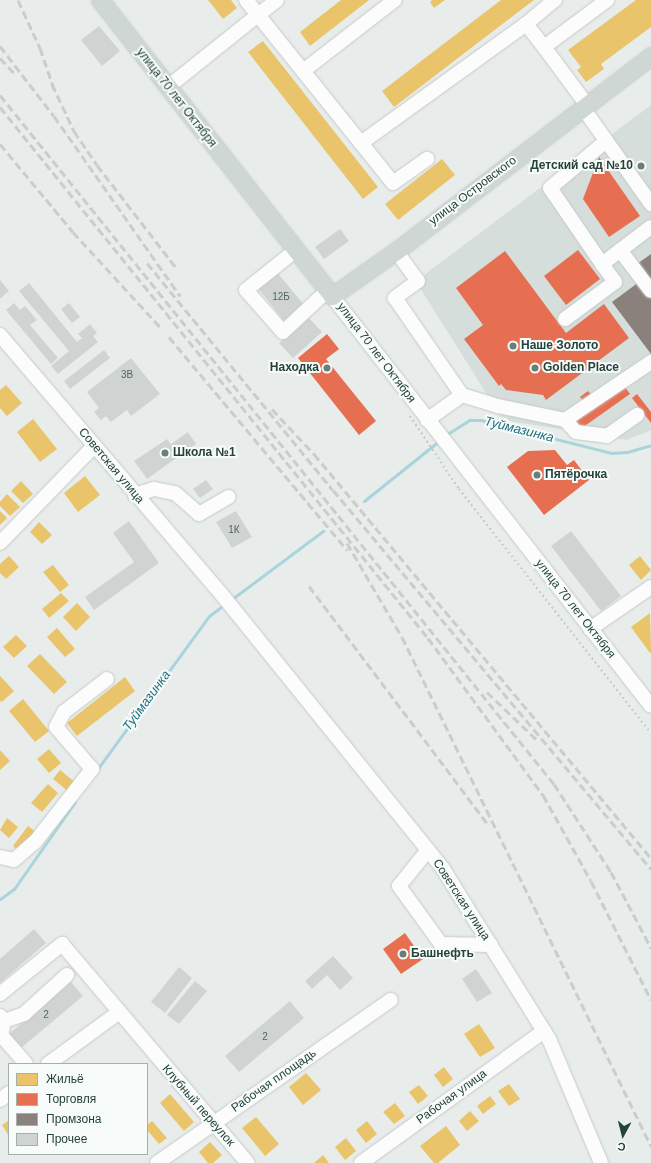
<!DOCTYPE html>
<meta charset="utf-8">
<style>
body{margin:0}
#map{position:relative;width:651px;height:1163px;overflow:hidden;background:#e8edeb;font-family:Arial,sans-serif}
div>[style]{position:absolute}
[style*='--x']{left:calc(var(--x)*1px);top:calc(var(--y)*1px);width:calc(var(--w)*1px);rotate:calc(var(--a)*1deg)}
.built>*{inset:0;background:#d6dedb}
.homes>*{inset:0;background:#e9c46a}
.shops>*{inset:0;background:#e76f51}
.industry>*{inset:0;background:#8a817c}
.stream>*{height:3px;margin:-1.5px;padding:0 1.5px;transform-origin:1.5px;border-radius:1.5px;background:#a9d4db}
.building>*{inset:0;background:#cfd4d2}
.path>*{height:1.5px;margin-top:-0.75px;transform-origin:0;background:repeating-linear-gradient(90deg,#c3ccca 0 2px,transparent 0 5px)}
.roads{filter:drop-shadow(0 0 1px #c5cac8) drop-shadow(0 0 1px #c5cac8)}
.minor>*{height:14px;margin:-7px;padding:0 7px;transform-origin:7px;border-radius:7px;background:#fcfcfc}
.major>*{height:17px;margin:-8.5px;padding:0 8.5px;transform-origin:8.5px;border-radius:8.5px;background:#cfd7d5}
.rail>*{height:3px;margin-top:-1.5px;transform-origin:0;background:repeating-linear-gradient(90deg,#c9cdcc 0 8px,transparent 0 12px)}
.dots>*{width:11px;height:11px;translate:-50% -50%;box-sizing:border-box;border:2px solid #f7fbf9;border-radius:50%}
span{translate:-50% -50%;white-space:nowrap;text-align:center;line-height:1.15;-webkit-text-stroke:4px #f7fbf9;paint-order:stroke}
.number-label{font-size:10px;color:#506761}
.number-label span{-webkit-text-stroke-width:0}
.street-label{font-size:12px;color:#24423a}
.poi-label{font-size:12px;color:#24423a;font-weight:700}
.right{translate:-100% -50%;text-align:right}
.left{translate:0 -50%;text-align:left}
.water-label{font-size:13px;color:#1c6f80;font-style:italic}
.legend{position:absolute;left:8px;top:1063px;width:140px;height:92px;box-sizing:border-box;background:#f7fbf9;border:1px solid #a3b1ad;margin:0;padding:5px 7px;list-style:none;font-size:12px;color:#24423a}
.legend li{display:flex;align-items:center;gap:8px;height:20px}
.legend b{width:20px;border:1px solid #a3b1ad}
.north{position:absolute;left:603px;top:1115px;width:40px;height:40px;-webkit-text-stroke:3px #f7fbf9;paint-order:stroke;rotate:187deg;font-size:11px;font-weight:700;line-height:16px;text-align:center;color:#24423a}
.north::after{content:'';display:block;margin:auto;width:14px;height:18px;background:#24423a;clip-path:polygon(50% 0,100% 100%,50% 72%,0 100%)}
</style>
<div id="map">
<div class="built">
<div style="clip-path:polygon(651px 105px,651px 430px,627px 440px,503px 420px,420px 288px,425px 274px)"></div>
</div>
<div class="homes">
<div style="clip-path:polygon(208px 0,231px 0,237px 8px,223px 19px)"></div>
<div style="clip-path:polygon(341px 0,369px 0,310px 46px,300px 32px)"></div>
<div style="clip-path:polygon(432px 0,445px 0,434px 8px,430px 2px)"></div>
<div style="clip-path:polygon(501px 0,534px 0,394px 107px,382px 91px)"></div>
<div style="clip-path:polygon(636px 0,651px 0,651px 27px,601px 64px,604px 69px,586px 82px,577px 70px,581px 67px,568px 50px)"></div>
<div style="clip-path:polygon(263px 41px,378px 187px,363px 199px,248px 52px)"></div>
<div style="clip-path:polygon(442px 159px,455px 175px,398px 220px,385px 204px)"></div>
<div style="clip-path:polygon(6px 385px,22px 403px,7px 416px,0 408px,0 390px)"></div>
<div style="clip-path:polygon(33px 419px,57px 449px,40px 462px,17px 432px)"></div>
<div style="clip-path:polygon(85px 476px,100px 495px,78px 512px,64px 493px)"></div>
<div style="clip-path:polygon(21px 481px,33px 494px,23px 503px,11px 491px)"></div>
<div style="clip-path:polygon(7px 494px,20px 507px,10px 516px,0 506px,0 502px)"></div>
<div style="clip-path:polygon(0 511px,7px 518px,0 525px)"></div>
<div style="clip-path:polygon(39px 522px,52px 535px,42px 544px,30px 532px)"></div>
<div style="clip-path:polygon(9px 556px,19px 567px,6px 579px,0 573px,0 564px)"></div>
<div style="clip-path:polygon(640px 556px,651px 570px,641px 580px,629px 565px)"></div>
<div style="clip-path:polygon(53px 565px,69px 585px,60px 592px,43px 572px)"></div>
<div style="clip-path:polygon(61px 593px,69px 601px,49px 618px,42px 609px)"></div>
<div style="clip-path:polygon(77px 603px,90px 617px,76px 631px,63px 617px)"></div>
<div style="clip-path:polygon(650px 613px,651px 652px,650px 653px,631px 627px)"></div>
<div style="clip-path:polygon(57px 628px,75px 649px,65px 657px,47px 637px)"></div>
<div style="clip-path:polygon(16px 635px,27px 646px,14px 658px,3px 647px)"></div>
<div style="clip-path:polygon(40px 654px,67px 682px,54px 694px,27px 666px)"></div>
<div style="clip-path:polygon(0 676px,14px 691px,2px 702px,0 701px)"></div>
<div style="clip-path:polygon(125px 677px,135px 691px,77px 736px,67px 723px)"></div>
<div style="clip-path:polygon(23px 699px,49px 731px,35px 742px,9px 711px)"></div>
<div style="clip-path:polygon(49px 749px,61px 763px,49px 773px,37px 759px)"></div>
<div style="clip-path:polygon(0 750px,10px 761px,0 770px)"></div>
<div style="clip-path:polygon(60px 770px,76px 783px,69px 792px,53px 779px)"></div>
<div style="clip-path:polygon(48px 784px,58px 793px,42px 812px,31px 803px)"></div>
<div style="clip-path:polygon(7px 818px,18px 827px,9px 838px,0 830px)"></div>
<div style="clip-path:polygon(28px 826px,36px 832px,20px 852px,13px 846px)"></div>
<div style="clip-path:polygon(479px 1024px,495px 1048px,480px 1057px,464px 1034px)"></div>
<div style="clip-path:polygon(444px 1067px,453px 1079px,443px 1087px,434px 1075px)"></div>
<div style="clip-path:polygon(306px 1073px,321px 1090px,303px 1105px,289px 1087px)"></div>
<div style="clip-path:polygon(509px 1084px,520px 1099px,509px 1106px,498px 1091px)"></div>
<div style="clip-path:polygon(419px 1085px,428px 1096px,418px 1104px,409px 1092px)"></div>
<div style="clip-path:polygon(170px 1094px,194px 1122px,184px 1131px,160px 1103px)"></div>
<div style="clip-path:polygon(490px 1096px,496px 1104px,483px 1114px,477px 1106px)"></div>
<div style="clip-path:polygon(395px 1103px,405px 1116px,394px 1124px,383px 1112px)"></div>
<div style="clip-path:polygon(470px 1111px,479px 1121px,467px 1131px,459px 1121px)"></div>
<div style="clip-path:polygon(256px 1117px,279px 1144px,265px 1156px,242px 1128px)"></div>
<div style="clip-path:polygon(9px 1120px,9px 1136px,2px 1125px)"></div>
<div style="clip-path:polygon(152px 1121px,167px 1138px,159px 1144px,147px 1130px,147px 1125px)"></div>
<div style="clip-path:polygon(367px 1121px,377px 1134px,366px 1143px,356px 1130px)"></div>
<div style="clip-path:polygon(446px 1126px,460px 1145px,438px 1163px,434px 1163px,420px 1146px)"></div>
<div style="clip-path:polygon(346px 1138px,356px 1151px,345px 1160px,335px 1147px)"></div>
<div style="clip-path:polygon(210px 1142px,222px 1155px,213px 1163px,208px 1163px,199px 1152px)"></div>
<div style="clip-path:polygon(323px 1155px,329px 1163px,314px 1163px)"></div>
</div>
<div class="shops">
<div style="clip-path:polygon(599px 157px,640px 216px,609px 237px,583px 199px)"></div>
<div style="clip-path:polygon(578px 250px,600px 279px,566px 305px,544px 276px)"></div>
<div style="clip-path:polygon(505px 251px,566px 333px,604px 304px,629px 338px,546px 400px,543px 395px,506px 390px,501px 384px,499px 386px,464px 339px,483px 325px,456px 288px)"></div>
<div style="clip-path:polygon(327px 334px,339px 349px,326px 359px,376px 421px,359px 435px,298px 358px)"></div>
<div style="clip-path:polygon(623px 384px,630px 394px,579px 430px,573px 420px)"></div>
<div style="clip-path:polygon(588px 391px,593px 397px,585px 403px,580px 397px)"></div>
<div style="clip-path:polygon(637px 394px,651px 412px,651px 423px,632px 398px)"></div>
<div style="clip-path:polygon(555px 450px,567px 465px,574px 460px,589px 480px,544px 515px,507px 467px,528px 451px)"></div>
<div style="clip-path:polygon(405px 933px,423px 959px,401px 974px,383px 949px)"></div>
</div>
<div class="industry">
<div style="clip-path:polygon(651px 254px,651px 284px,637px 264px)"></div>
<div style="clip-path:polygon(639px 282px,651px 298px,651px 354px,612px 302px)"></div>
</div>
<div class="stream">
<div style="--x:444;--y:436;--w:31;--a:-32"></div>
<div style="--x:470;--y:420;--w:11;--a:0"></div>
<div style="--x:481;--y:420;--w:134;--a:14.2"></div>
<div style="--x:611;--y:453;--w:16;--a:-4"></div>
<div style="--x:627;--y:452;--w:25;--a:-16"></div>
<div style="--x:364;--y:501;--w:96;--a:-38.7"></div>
<div style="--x:232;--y:599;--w:114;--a:-36.8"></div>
<div style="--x:96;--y:771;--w:192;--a:-53.9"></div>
<div style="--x:209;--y:616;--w:20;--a:-37"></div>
<div style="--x:0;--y:899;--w:17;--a:-36"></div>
<div style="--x:14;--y:889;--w:106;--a:-55"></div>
</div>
<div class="building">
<div style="clip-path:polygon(99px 26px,120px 51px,102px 66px,81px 40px)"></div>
<div style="clip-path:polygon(340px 229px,349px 241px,324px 259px,315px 247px)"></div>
<div style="clip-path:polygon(276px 271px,305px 306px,285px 322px,257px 287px)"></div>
<div style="clip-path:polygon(0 280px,9px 291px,0 299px)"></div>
<div style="clip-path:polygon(29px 283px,77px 342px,82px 338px,78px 334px,90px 324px,97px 333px,93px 336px,98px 342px,58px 374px,51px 366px,69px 351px,19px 291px)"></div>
<div style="clip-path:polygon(14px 303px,20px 310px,25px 306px,37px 320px,30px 325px,58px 358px,51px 364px,6px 310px)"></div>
<div style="clip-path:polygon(69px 303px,80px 317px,72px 323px,61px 309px)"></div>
<div style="clip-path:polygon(308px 317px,322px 332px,293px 358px,279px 343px)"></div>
<div style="clip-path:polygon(104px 350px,110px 358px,70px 389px,64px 381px)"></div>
<div style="clip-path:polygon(131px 358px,160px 394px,131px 416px,127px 410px,111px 422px,106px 416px,101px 420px,94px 412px,99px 408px,87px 392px)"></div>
<div style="clip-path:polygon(188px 432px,196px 444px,147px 479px,134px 461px,167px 439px,171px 444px)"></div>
<div style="clip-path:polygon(206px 480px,213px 489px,200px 498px,193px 489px)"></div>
<div style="clip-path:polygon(236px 511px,252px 537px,232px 548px,216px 522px)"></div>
<div style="clip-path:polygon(129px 521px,159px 563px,94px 610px,85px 597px,134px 562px,113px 533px)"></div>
<div style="clip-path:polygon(571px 531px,621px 596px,601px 611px,551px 546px)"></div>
<div style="clip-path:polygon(34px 929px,46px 943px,0 983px,0 959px)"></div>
<div style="clip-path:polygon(333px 956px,353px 978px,340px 990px,327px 975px,312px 989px,305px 981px)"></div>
<div style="clip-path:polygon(179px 967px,192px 978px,165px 1013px,151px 1002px)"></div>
<div style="clip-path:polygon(476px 969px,492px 993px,477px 1002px,462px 979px)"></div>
<div style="clip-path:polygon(195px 981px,207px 991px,179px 1024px,167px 1015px)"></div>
<div style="clip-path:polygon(71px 982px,83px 996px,21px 1048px,9px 1034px)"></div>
<div style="clip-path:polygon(290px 1001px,304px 1018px,239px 1072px,225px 1056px)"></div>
</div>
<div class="path">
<div style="--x:410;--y:416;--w:88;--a:56.1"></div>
<div style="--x:459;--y:489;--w:310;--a:51.8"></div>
</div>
<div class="roads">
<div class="minor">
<div style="--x:246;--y:0;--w:19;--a:51"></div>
<div style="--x:258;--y:15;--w:24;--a:-38"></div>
<div style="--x:544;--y:47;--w:29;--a:-128"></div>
<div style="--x:526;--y:24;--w:38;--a:-40"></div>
<div style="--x:303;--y:71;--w:116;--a:-37.7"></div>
<div style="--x:168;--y:87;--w:115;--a:-38.7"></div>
<div style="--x:258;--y:15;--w:164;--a:51.2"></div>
<div style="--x:361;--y:143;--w:203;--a:-35.8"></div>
<div style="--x:587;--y:105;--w:72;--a:-126.6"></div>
<div style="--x:544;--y:47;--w:79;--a:-36.7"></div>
<div style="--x:583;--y:108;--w:118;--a:54.7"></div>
<div style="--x:606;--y:141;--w:73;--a:140"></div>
<div style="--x:550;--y:188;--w:92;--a:55.6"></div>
<div style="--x:602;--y:264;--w:61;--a:-37.1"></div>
<div style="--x:361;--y:143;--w:51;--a:51.3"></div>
<div style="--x:393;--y:183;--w:42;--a:-35.2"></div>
<div style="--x:296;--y:250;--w:64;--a:141.3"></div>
<div style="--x:246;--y:290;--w:56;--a:48.6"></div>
<div style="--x:283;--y:332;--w:62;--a:-43"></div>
<div style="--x:620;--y:250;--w:51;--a:52.9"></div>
<div style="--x:396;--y:251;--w:37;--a:54"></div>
<div style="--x:418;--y:281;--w:29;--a:144"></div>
<div style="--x:395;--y:298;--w:118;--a:55.4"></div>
<div style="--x:462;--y:395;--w:43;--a:144.5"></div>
<div style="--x:332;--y:296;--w:519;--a:52.12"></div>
<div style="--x:565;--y:319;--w:62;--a:-36.5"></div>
<div style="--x:615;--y:282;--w:22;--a:-126"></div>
<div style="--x:0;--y:335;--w:343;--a:49.5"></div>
<div style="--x:223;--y:596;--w:351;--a:51.1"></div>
<div style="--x:443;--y:869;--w:200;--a:58.1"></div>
<div style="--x:549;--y:1039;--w:134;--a:67.2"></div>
<div style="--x:462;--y:395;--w:38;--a:17"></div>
<div style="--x:498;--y:406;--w:68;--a:11.8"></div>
<div style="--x:565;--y:420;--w:104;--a:-34"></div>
<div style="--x:565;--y:420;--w:16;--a:47"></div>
<div style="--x:576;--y:432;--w:31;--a:7"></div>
<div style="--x:607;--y:436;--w:37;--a:-35"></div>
<div style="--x:135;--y:495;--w:20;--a:-18"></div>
<div style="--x:154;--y:489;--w:21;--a:11"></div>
<div style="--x:175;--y:493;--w:32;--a:41"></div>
<div style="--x:199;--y:514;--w:34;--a:-30"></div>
<div style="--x:0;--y:543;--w:135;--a:-45.9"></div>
<div style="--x:590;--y:629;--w:74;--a:-34.5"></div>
<div style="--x:428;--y:850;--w:46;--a:128.9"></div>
<div style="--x:399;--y:886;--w:72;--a:54.1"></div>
<div style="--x:441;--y:944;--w:50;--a:1.1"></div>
<div style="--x:0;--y:857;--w:14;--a:12"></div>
<div style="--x:14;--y:860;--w:28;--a:-41"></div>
<div style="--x:35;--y:842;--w:93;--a:-52"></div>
<div style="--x:92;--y:769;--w:55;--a:-130.6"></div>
<div style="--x:56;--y:727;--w:17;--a:-62"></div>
<div style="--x:64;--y:712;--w:54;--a:-37.5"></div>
<div style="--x:0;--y:994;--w:80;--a:-38.9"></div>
<div style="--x:62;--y:944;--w:287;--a:49.7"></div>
<div style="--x:0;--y:1016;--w:6;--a:51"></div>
<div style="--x:4;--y:1021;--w:14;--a:102"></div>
<div style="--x:1;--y:1035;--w:38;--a:49"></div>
<div style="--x:4;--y:1021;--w:21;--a:-19"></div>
<div style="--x:24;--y:1014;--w:58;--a:-42.2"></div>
<div style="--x:48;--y:1064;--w:87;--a:-36.1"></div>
<div style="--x:0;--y:1100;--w:11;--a:-38"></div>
<div style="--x:157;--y:1163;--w:285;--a:-34.9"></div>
<div style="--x:361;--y:1163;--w:226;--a:-35.8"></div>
</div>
<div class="major">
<div style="--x:100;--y:0;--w:376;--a:51.9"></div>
<div style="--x:332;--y:296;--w:78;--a:-35.1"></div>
<div style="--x:396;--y:251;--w:321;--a:-37.4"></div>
</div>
</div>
<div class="rail">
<div style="--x:18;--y:0;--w:53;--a:65.4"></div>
<div style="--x:40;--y:48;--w:43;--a:71.1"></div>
<div style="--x:0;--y:46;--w:88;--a:52.4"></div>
<div style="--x:54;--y:116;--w:220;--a:55"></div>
<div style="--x:0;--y:58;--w:23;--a:47"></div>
<div style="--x:52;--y:84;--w:52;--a:64.9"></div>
<div style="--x:74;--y:131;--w:41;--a:55.9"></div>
<div style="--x:97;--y:165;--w:131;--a:52.4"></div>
<div style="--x:0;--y:95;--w:884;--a:51.2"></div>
<div style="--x:554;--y:784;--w:105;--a:57.1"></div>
<div style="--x:611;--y:872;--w:86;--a:62.2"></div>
<div style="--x:0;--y:107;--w:682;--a:51.13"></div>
<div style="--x:428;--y:638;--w:195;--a:53.8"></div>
<div style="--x:543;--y:795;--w:98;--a:60.8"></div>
<div style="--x:591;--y:881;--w:133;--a:63.2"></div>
<div style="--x:0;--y:144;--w:114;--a:50.3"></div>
<div style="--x:73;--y:232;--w:129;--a:47.5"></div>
<div style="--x:147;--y:263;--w:293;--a:50.7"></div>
<div style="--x:333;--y:490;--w:495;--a:50"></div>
<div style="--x:169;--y:337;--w:278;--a:50.1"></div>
<div style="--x:272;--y:409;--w:62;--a:47"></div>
<div style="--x:314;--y:454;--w:526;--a:50.17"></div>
<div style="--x:347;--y:543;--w:109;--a:59.7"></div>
<div style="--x:402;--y:637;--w:567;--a:63.93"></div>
<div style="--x:309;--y:586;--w:298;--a:53.1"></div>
<div style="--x:487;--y:692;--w:68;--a:43.8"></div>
</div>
<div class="dots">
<div style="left:641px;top:166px;background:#697e78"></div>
<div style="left:513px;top:346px;background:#697e78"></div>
<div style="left:327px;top:368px;background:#697e78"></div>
<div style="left:535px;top:368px;background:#697e78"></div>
<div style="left:165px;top:453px;background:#697e78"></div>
<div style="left:537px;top:475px;background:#697e78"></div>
<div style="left:403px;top:954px;background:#697e78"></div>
</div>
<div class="number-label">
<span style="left:281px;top:297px">12Б</span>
<span style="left:127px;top:375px">3В</span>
<span style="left:234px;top:530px">1К</span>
<span style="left:46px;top:1015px">2</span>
<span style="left:265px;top:1037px">2</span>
</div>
<div class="street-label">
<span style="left:176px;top:98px;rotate:52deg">улица 70 лет Октября</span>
<span style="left:473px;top:191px;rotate:-37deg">улица Островского</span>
<span style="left:376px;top:353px;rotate:53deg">улица 70 лет Октября</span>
<span style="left:111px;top:466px;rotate:50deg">Советская улица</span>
<span style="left:575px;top:609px;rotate:52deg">улица 70 лет Октября</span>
<span style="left:461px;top:900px;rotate:57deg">Советская улица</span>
<span style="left:274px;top:1081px;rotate:-35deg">Рабочая площадь</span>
<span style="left:452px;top:1097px;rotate:-36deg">Рабочая улица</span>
<span style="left:198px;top:1106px;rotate:49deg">Клубный переулок</span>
</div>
<div class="poi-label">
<span class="right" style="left:633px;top:166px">Детский сад №10</span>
<span class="left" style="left:521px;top:346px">Наше Золото</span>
<span class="right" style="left:319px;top:368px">Находка</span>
<span class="left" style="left:543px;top:368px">Golden Place</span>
<span class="left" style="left:173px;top:453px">Школа №1</span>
<span class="left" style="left:545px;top:475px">Пятёрочка</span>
<span class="left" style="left:411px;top:954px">Башнефть</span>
</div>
<div class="water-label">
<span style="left:519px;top:430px;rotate:14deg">Туймазинка</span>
<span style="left:147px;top:701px;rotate:-54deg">Туймазинка</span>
</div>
<ul class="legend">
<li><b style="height:11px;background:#e9c46a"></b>Жильё</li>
<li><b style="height:11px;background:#e76f51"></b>Торговля</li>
<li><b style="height:11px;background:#8a817c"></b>Промзона</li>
<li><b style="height:11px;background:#cfd4d2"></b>Прочее</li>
</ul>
<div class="north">С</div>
</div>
